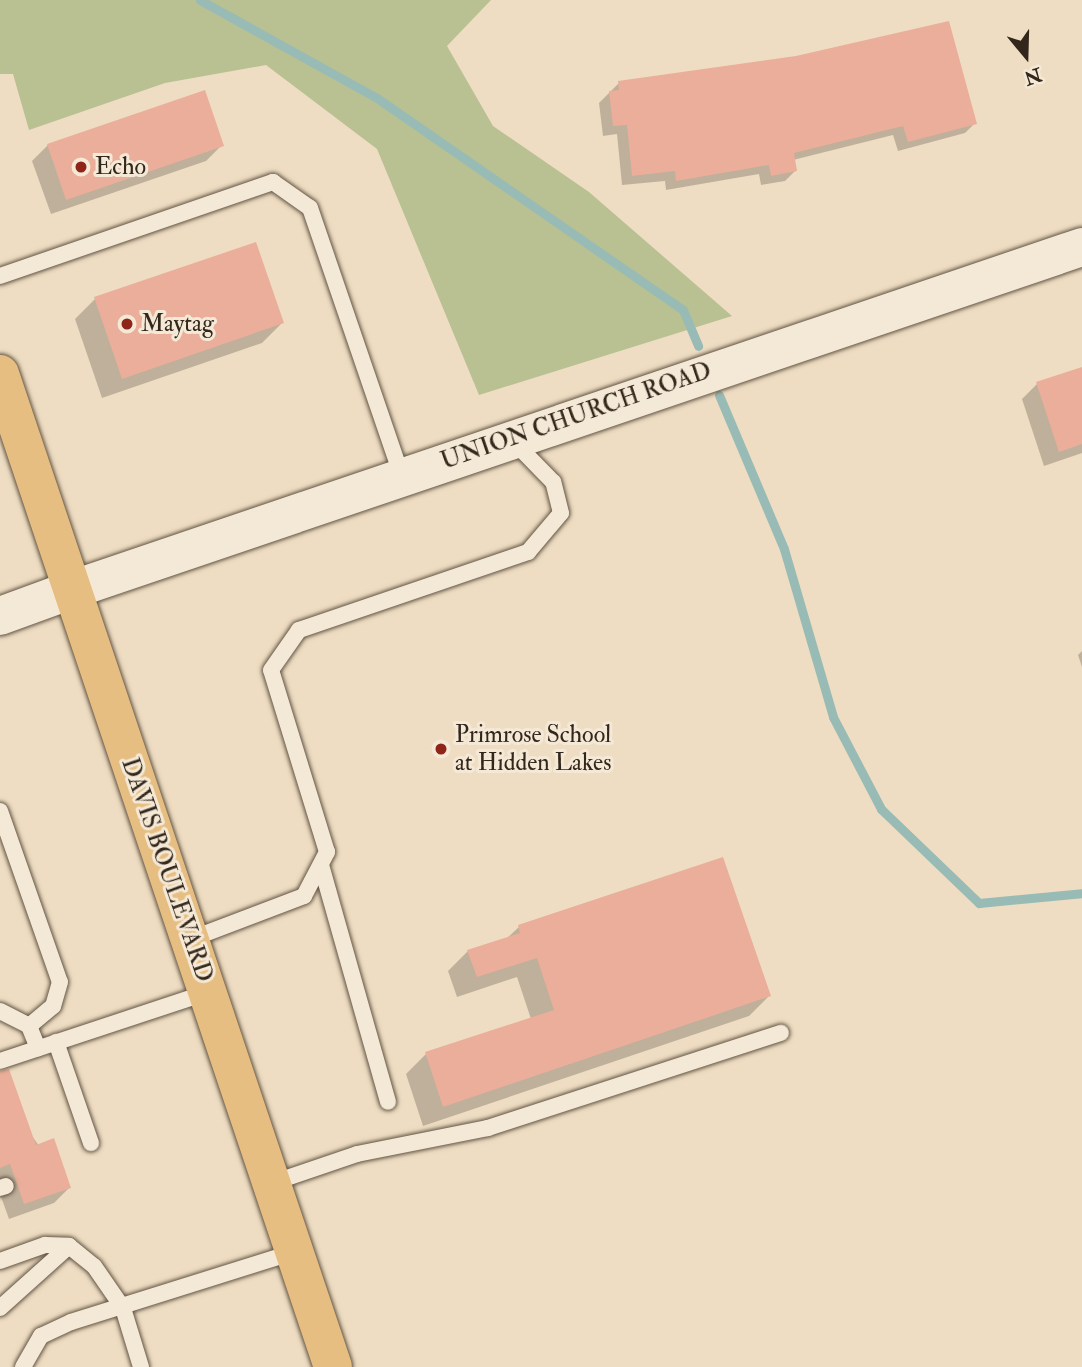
<!DOCTYPE html>
<style>
body{margin:0}
#map{position:relative;width:1082px;height:1367px;overflow:hidden;background:#eeddc2;font-family:"IM FELL Double Pica",serif}
div>[style]{position:absolute}
[style*='--x']{left:calc(var(--x)*1px);top:calc(var(--y)*1px);width:calc(var(--w)*1px);rotate:calc(var(--a)*1deg)}
.green>*{inset:0;background:#b9c193}
.shadow>*{inset:0;background:#0003}
.stream>*{height:9px;margin:-4.5px;padding:0 4.5px;transform-origin:4.5px;border-radius:4.5px;background:#99bbb5}
.building>*{inset:0;background:#eaae9a}
.roads{filter:drop-shadow(0 0 2px #625444) drop-shadow(0 0 2px #625444)}
.service>*{height:16px;margin:-8px;padding:0 8px;transform-origin:8px;border-radius:8px;background:#f4e9d7}
.tertiary>*{height:38px;margin:-19px;padding:0 19px;transform-origin:19px;border-radius:19px;background:#f4e9d7}
.secondary>*{height:38px;margin:-19px;padding:0 19px;transform-origin:19px;border-radius:19px;background:#f4e9d7}
.primary>*{height:38px;margin:-19px;padding:0 19px;transform-origin:19px;border-radius:19px;background:#e7be81}
.dots>*{width:19px;height:19px;translate:-50% -50%;box-sizing:border-box;border:4px solid #f4e9d7;border-radius:50%}
span{translate:-50% -50%;white-space:nowrap;text-align:center;line-height:1.15;-webkit-text-stroke:6px #f4e9d7;paint-order:stroke}
.poi-label{font-size:24px;color:#33261a}
.left{translate:0 -50%;text-align:left}
.street-label{font-size:24px;color:#33261a}
.north{position:absolute;left:991px;top:21px;width:70px;height:70px;-webkit-text-stroke:5px #f4e9d7;paint-order:stroke;rotate:161deg;font-size:19px;font-weight:700;line-height:28px;text-align:center;color:#33261a}
.north::after{content:'';display:block;margin:auto;width:24px;height:32px;background:#33261a;clip-path:polygon(50% 0,100% 100%,50% 72%,0 100%)}
</style>
<div id="map">
<div class="green">
<div style="clip-path:polygon(0 0,491px 0,447px 46px,493px 126px,589px 192px,732px 316px,479px 395px,377px 149px,266px 65px,165px 83px,29px 130px,13px 74px,0 74px)"></div>
</div>
<div class="shadow">
<div style="clip-path:polygon(619px 83px,975px 123px,965px 133px,898px 151px,893px 135px,793px 160px,795px 171px,785px 181px,761px 185px,759px 174px,666px 190px,665px 181px,622px 185px,617px 134px,603px 136px,599px 103px)"></div>
<div style="clip-path:polygon(48px 145px,222px 145px,206px 161px,51px 214px,32px 161px)"></div>
<div style="clip-path:polygon(95px 299px,282px 323px,262px 343px,102px 398px,75px 319px)"></div>
<div style="clip-path:polygon(1082px 369px,1082px 453px,1044px 466px,1022px 399px,1037px 384px)"></div>
<div style="clip-path:polygon(1082px 651px,1082px 667px,1078px 655px)"></div>
<div style="clip-path:polygon(519px 927px,769px 996px,749px 1016px,423px 1126px,406px 1074px,426px 1054px,531px 1019px,517px 977px,457px 997px,448px 971px,468px 951px,506px 939px)"></div>
<div style="clip-path:polygon(0 1091px,69px 1188px,54px 1203px,9px 1219px,0 1194px)"></div>
</div>
<div class="stream">
<div style="--x:200;--y:0;--w:202;--a:29"></div>
<div style="--x:377;--y:98;--w:372;--a:34.7"></div>
<div style="--x:683;--y:310;--w:39;--a:67"></div>
<div style="--x:719;--y:395;--w:167;--a:67.1"></div>
<div style="--x:784;--y:549;--w:175;--a:73.7"></div>
<div style="--x:833;--y:717;--w:104;--a:62.4"></div>
<div style="--x:881;--y:809;--w:136;--a:43.8"></div>
<div style="--x:979;--y:903;--w:103;--a:-5.5"></div>
</div>
<div class="building">
<div style="clip-path:polygon(949px 21px,977px 124px,908px 142px,903px 126px,794px 153px,797px 171px,771px 176px,769px 165px,676px 181px,675px 171px,632px 176px,627px 125px,613px 126px,609px 91px,619px 90px,618px 81px,796px 56px)"></div>
<div style="clip-path:polygon(205px 90px,224px 146px,66px 200px,47px 144px)"></div>
<div style="clip-path:polygon(256px 242px,284px 323px,122px 379px,94px 297px)"></div>
<div style="clip-path:polygon(1082px 367px,1082px 444px,1059px 452px,1036px 382px)"></div>
<div style="clip-path:polygon(723px 857px,771px 996px,443px 1107px,425px 1052px,554px 1010px,537px 958px,477px 977px,467px 950px,520px 933px,518px 925px)"></div>
<div style="clip-path:polygon(9px 1069px,36px 1145px,54px 1138px,71px 1188px,24px 1204px,10px 1164px,0 1168px,0 1071px)"></div>
</div>
<div class="roads">
<div class="service">
<div style="--x:0;--y:276;--w:289;--a:-19"></div>
<div style="--x:273;--y:182;--w:45;--a:35.1"></div>
<div style="--x:310;--y:208;--w:283;--a:71.1"></div>
<div style="--x:0;--y:811;--w:181;--a:70.7"></div>
<div style="--x:60;--y:982;--w:25;--a:106"></div>
<div style="--x:53;--y:1006;--w:31;--a:140"></div>
<div style="--x:321;--y:865;--w:246;--a:74.2"></div>
<div style="--x:191;--y:939;--w:121;--a:-20.8"></div>
<div style="--x:304;--y:896;--w:50;--a:-62.4"></div>
<div style="--x:327;--y:852;--w:190;--a:-107.1"></div>
<div style="--x:271;--y:670;--w:49;--a:-55"></div>
<div style="--x:299;--y:630;--w:242;--a:-18.8"></div>
<div style="--x:528;--y:552;--w:51;--a:-49.8"></div>
<div style="--x:561;--y:513;--w:32;--a:-104"></div>
<div style="--x:553;--y:482;--w:59;--a:-134.3"></div>
<div style="--x:0;--y:1011;--w:33;--a:27"></div>
<div style="--x:29;--y:1026;--w:24;--a:68"></div>
<div style="--x:56;--y:1042;--w:107;--a:70.9"></div>
<div style="--x:0;--y:1061;--w:220;--a:-18.3"></div>
<div style="--x:272;--y:1183;--w:90;--a:-18.8"></div>
<div style="--x:357;--y:1154;--w:134;--a:-11.2"></div>
<div style="--x:488;--y:1128;--w:308;--a:-18"></div>
<div style="--x:0;--y:1188;--w:6;--a:-18"></div>
<div style="--x:0;--y:1261;--w:48;--a:-19.6"></div>
<div style="--x:45;--y:1245;--w:24;--a:2"></div>
<div style="--x:69;--y:1246;--w:32;--a:39"></div>
<div style="--x:94;--y:1266;--w:51;--a:55.4"></div>
<div style="--x:123;--y:1308;--w:62;--a:73"></div>
<div style="--x:0;--y:1308;--w:93;--a:-41.9"></div>
<div style="--x:23;--y:1367;--w:36;--a:-60"></div>
<div style="--x:41;--y:1336;--w:33;--a:-25"></div>
<div style="--x:71;--y:1322;--w:235;--a:-17.4"></div>
</div>
<div class="tertiary">
<div style="--x:71;--y:590;--w:1068;--a:-18.74"></div>
</div>
<div class="secondary">
<div style="--x:0;--y:616;--w:76;--a:-20.1"></div>
</div>
<div class="primary">
<div style="--x:0;--y:374;--w:1047;--a:71.46"></div>
</div>
</div>
<div class="dots">
<div style="left:81px;top:167px;background:#8f2418"></div>
<div style="left:127px;top:324px;background:#8f2418"></div>
<div style="left:441px;top:749px;background:#8f2418"></div>
</div>
<div class="poi-label">
<span class="left" style="left:95px;top:167px">Echo</span>
<span class="left" style="left:141px;top:324px">Maytag</span>
<span class="left" style="left:455px;top:749px">Primrose School<br>at Hidden Lakes</span>
</div>
<div class="street-label">
<span style="left:576px;top:416px;rotate:-19deg">UNION CHURCH ROAD</span>
<span style="left:167px;top:870px;rotate:71deg">DAVIS BOULEVARD</span>
</div>
<div class="north">N</div>
</div>
